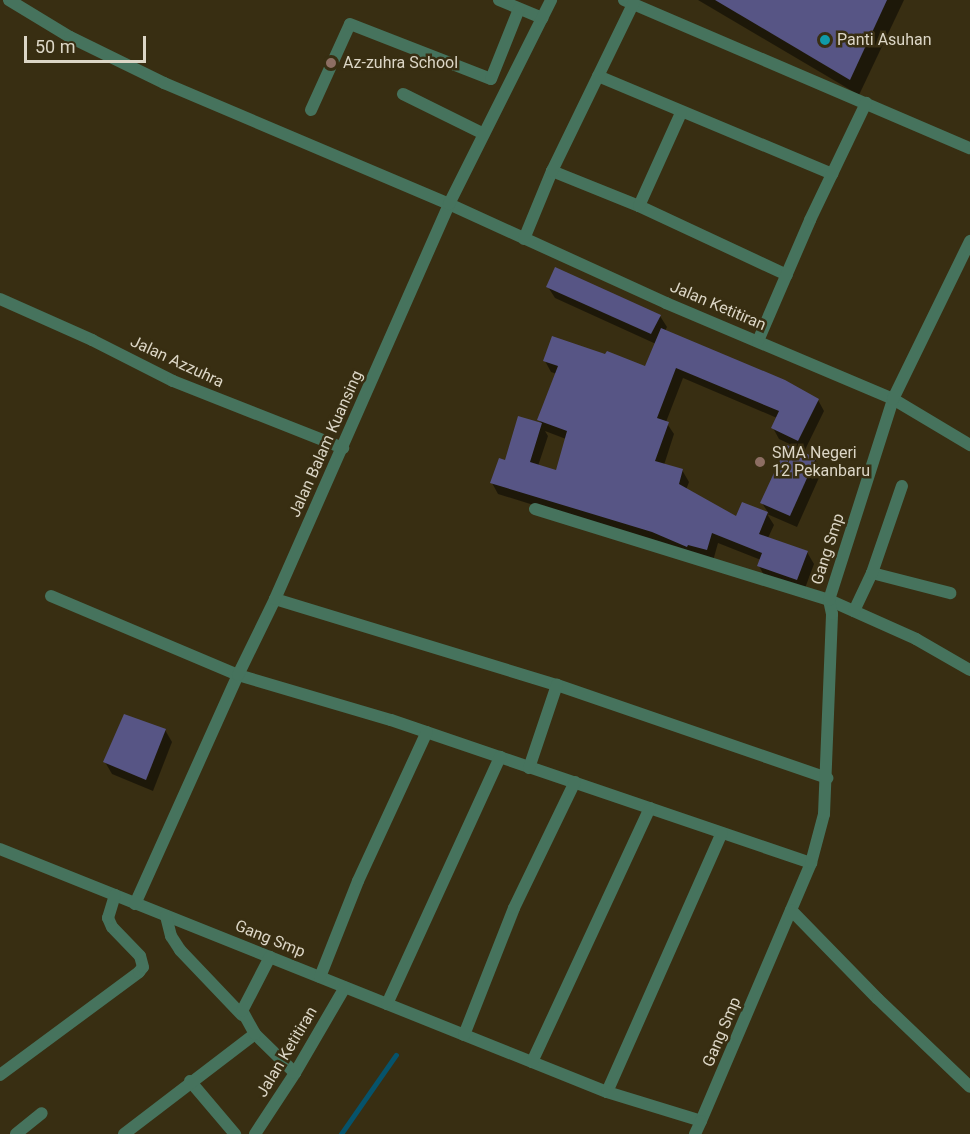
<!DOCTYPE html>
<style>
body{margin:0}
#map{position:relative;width:970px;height:1134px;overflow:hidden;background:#382e12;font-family:Roboto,sans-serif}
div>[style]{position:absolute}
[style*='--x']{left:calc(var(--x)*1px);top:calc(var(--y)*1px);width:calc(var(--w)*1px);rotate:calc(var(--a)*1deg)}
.shadow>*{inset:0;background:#0007}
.stream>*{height:4.5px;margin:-2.25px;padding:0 2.25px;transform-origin:2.25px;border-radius:2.25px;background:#06536b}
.building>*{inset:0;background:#575585}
.street>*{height:12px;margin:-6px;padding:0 6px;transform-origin:6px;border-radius:6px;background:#46735d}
.dots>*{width:16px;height:16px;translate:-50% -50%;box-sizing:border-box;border:3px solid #382e12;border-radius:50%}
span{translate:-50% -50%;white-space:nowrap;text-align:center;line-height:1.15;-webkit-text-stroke:5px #382e12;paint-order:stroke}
.poi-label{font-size:16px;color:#dcd6c6}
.left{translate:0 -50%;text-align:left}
.street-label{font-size:16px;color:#dcd6c6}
.scale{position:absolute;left:24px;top:36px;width:122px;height:27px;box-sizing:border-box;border:3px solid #dcd6c6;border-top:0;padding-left:8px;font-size:18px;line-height:21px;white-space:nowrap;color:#dcd6c6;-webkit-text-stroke:4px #382e12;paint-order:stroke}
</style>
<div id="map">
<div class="shadow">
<div style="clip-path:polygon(698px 0,904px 0,859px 95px)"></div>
<div style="clip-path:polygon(evenodd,548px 287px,660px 316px,667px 327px,665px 331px,818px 400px,824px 411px,803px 454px,815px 459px,822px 471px,797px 527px,767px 514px,774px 525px,768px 538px,807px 552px,814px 564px,804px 591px,765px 577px,759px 566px,761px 560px,718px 543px,713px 561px,498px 494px,492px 483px,506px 462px,519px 418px,542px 424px,539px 420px,557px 374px,551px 372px,545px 361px,646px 368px,656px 344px,555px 298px,548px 287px,683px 378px,777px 418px,773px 428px,779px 439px,800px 449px,762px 503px,769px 514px,743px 504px,737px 518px,686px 490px,689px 482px,682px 470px,664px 465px,674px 434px,666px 422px,683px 378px,548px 287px,545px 431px,566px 439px,557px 472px,538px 466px,548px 436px,545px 431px)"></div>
<div style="clip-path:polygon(165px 730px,172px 742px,153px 791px,112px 774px,105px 762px)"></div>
</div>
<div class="stream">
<div style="--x:341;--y:1134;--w:96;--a:-55.2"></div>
</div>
<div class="building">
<div style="clip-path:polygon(715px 0,887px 0,850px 80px)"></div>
<div style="clip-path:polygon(555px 267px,661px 315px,651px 334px,546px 287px)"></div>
<div style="clip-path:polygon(661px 328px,785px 380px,819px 399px,798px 441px,771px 428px,779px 411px,676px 368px,657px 418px,669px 422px,655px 461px,683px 469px,679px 484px,736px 516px,742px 502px,768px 512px,759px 534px,808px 551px,797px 580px,757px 566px,762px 553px,712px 533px,707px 550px,688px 545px,687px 547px,652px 532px,490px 483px,499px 458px,505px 460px,518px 416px,542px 423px,530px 462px,556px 470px,567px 431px,537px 420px,558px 366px,543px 361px,552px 336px,605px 354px,607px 351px,645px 366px)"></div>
<div style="clip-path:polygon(787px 445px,816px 458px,790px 516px,760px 503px)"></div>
<div style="clip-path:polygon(124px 714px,166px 729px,146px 780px,103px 762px)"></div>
</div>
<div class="street">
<div style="--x:9;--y:0;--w:71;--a:31.2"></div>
<div style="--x:70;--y:37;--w:105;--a:26.1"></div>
<div style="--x:164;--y:83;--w:310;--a:23"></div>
<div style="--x:449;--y:204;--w:239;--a:24.5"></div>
<div style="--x:666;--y:303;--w:246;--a:22.9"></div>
<div style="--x:893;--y:399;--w:90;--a:30.9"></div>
<div style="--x:499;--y:0;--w:47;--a:22.7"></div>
<div style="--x:624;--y:0;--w:376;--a:23.2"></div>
<div style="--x:598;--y:76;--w:254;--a:22.7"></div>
<div style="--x:403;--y:94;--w:90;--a:26.3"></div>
<div style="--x:311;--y:110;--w:94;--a:-65.6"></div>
<div style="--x:350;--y:24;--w:151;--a:21.3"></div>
<div style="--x:491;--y:79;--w:75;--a:-68.2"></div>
<div style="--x:552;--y:171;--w:94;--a:21.9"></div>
<div style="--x:639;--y:206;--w:163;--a:25"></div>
<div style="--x:639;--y:206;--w:102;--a:-65.7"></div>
<div style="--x:524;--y:239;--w:74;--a:-67.6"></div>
<div style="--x:552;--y:171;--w:186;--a:-64.1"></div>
<div style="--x:0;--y:299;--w:101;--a:24"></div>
<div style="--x:92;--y:340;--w:91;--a:26.8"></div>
<div style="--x:173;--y:381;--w:183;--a:21.5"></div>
<div style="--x:758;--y:341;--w:132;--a:-66.7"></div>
<div style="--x:810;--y:220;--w:130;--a:-64.4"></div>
<div style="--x:535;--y:509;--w:308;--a:17.2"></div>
<div style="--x:829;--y:600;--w:95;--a:24.1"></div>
<div style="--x:916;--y:639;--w:62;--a:29.9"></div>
<div style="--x:872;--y:573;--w:81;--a:14.4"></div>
<div style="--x:51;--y:596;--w:203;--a:22.9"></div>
<div style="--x:238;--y:675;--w:159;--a:16.4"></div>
<div style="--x:391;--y:720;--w:444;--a:18.8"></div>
<div style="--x:275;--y:599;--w:295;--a:17"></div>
<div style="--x:557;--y:685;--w:286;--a:19"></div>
<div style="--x:854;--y:611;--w:42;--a:-64.7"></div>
<div style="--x:872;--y:573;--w:92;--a:-71"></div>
<div style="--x:529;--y:768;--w:88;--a:-71.4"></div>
<div style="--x:0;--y:849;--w:654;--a:21.82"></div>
<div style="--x:607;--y:1092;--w:98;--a:17.1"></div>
<div style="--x:701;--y:1121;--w:280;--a:-66.9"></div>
<div style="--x:811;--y:863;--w:51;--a:-75.1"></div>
<div style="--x:824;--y:814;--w:200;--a:-87.7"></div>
<div style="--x:832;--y:614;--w:14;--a:-102"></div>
<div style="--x:829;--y:600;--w:211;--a:-72.3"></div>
<div style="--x:893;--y:399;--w:176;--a:-64"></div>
<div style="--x:135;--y:904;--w:251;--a:-65.8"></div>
<div style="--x:238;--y:675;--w:85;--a:-64"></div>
<div style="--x:275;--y:599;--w:432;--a:-66.2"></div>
<div style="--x:449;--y:204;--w:228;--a:-63.4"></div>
<div style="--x:791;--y:910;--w:124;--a:45.7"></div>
<div style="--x:878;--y:999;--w:127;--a:43.7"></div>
<div style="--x:166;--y:916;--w:21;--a:76"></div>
<div style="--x:171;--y:936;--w:17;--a:57"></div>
<div style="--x:180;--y:950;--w:90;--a:46.4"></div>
<div style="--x:320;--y:977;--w:103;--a:-68.4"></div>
<div style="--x:358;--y:881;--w:164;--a:-65.2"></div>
<div style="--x:387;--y:1004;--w:272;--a:-65.4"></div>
<div style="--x:255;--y:1034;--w:56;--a:44.3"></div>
<div style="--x:464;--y:1035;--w:136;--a:-68.5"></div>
<div style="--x:514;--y:908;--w:140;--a:-64.2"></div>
<div style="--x:532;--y:1062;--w:280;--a:-65.1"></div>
<div style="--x:0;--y:1075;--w:173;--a:-36.5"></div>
<div style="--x:139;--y:972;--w:6;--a:-51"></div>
<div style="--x:143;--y:967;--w:11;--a:-105"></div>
<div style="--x:140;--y:956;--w:40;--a:-134"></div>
<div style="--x:112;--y:927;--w:10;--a:-114"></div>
<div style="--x:108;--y:918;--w:24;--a:-73"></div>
<div style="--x:190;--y:1081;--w:70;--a:49.7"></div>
<div style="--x:607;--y:1092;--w:283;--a:-66.1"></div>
<div style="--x:16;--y:1134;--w:33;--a:-39"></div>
<div style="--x:124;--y:1134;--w:165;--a:-37.4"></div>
<div style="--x:255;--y:1034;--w:26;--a:-119"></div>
<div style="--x:242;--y:1011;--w:61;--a:-62.6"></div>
<div style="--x:255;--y:1134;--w:73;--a:-56.7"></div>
<div style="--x:295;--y:1073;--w:99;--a:-59.8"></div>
<div style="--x:695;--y:1134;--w:14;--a:-65"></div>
</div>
<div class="dots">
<div style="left:825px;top:40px;background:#0f9aa8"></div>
<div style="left:331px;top:63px;background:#8d6e63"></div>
<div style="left:760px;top:462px;background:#8d6e63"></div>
</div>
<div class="poi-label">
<span class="left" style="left:837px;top:40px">Panti Asuhan</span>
<span class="left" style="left:343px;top:63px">Az-zuhra School</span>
<span class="left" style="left:772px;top:462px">SMA Negeri<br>12 Pekanbaru</span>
</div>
<div class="street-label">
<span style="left:718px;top:306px;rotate:23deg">Jalan Ketitiran</span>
<span style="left:177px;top:362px;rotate:25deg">Jalan Azzuhra</span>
<span style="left:326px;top:444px;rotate:-66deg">Jalan Balam Kuansing</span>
<span style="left:828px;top:549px;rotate:-72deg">Gang Smp</span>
<span style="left:270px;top:939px;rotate:22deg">Gang Smp</span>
<span style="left:722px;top:1032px;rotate:-67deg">Gang Smp</span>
<span style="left:287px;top:1052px;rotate:-59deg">Jalan Ketitiran</span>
</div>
<div class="scale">50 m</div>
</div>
